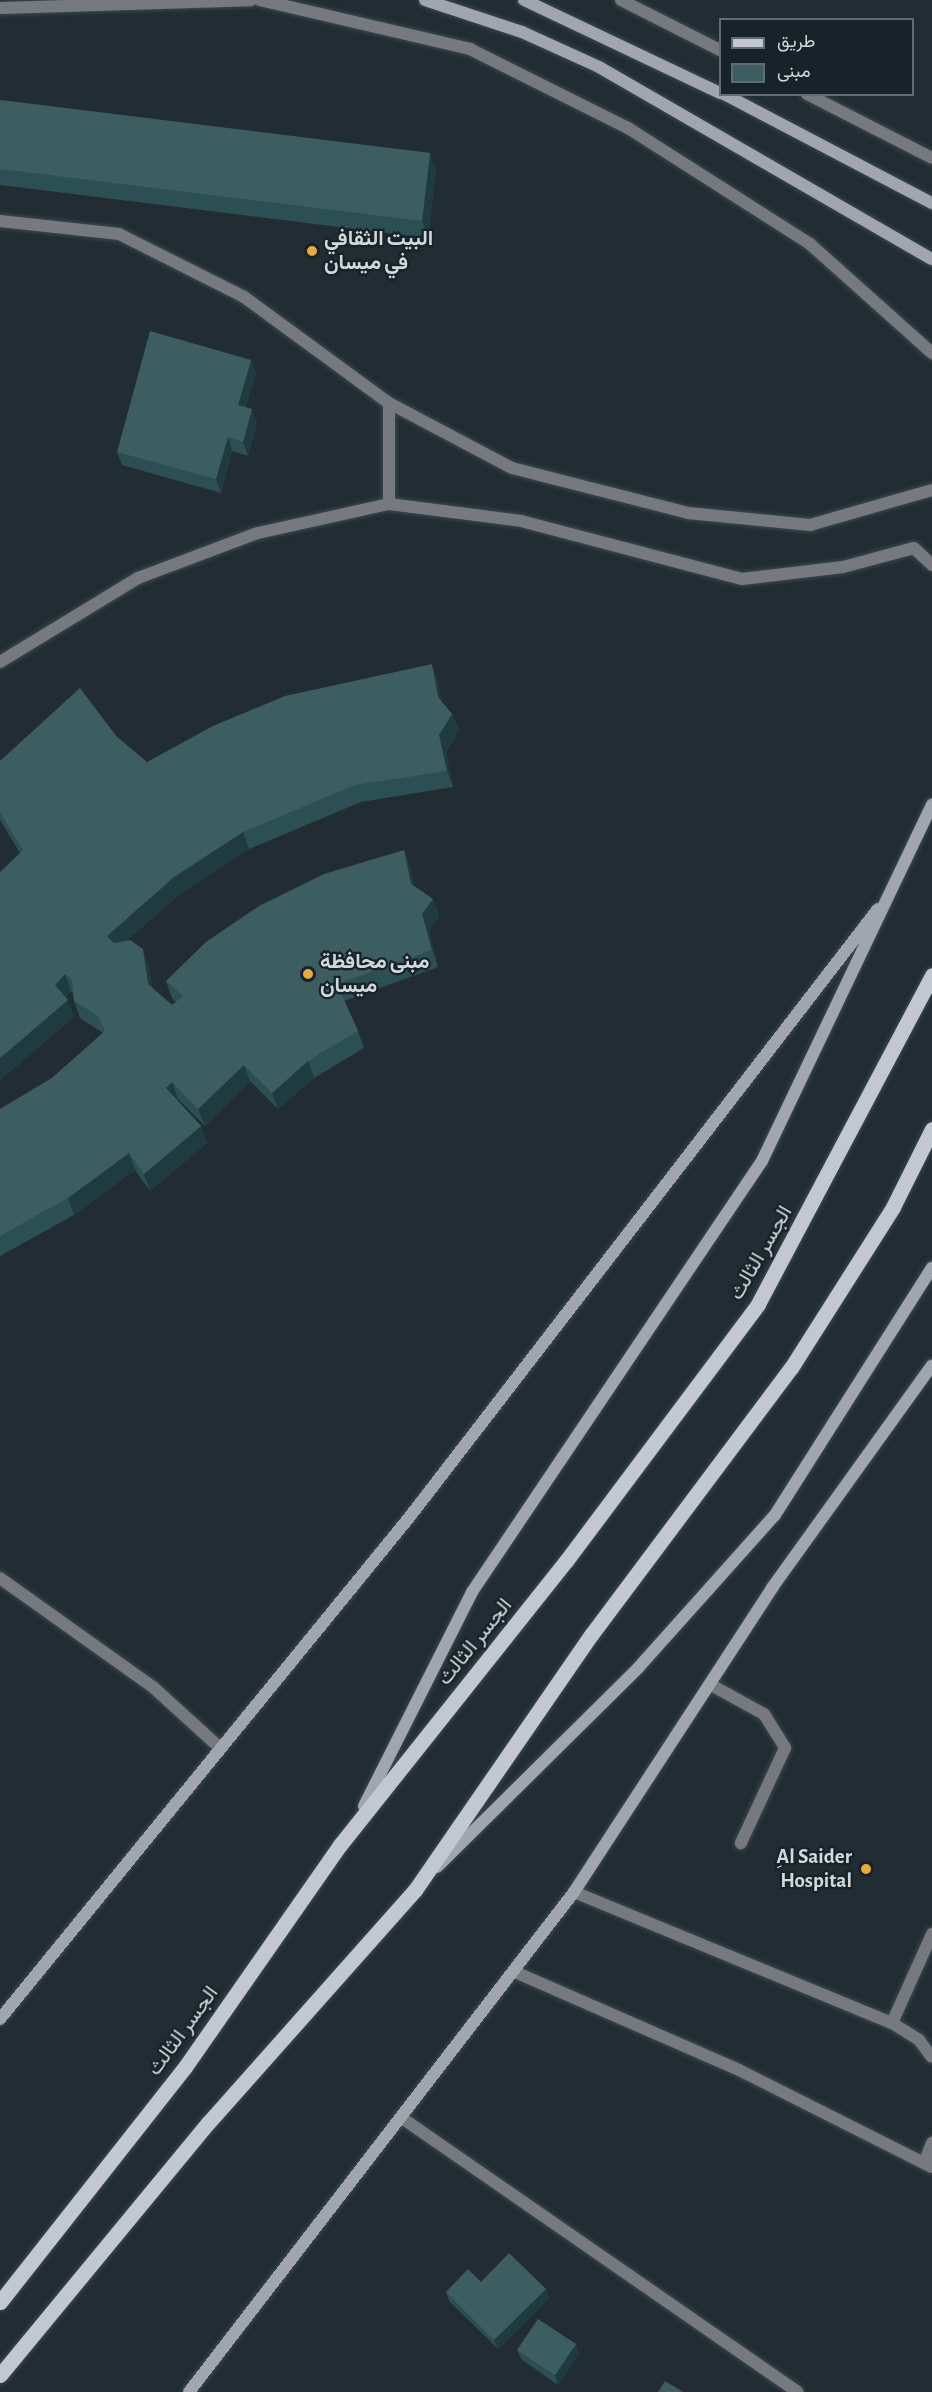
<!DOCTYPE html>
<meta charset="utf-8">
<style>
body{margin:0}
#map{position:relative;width:932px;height:2392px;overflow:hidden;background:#212d33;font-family:"Alegreya Sans",Vazirmatn,sans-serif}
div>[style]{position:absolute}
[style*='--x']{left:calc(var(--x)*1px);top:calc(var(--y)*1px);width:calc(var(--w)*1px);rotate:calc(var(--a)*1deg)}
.roads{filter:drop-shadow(0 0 2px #3d484e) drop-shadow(0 0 2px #3d484e)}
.lane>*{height:12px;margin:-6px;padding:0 6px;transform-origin:6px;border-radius:6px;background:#76797e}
.street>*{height:12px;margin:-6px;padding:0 6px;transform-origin:6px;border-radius:6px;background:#76797e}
.secondary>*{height:12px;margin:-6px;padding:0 6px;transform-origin:6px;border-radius:6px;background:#a1a5ae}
.primary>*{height:15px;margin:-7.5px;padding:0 7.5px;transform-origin:7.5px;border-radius:7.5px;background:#c2c7d2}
.wall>*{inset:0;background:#2b4f52}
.shaded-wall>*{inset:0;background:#1f3b40}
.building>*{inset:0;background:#3c5e61}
.dots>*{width:16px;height:16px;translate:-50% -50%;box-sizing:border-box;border:3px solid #182329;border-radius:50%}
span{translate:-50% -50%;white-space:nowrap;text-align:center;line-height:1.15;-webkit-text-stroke:4.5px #182329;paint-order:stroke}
.poi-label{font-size:21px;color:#d1d8dc;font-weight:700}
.left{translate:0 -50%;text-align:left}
.right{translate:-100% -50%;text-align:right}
.street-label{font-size:21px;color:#d1d8dc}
.legend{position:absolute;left:719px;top:18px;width:195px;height:78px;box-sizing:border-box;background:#182329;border:2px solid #626b71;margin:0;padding:8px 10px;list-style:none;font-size:18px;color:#d1d8dc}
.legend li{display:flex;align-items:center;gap:12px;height:30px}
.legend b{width:30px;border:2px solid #626b71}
</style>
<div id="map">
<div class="roads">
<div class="lane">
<div style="--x:260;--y:0;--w:216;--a:13.1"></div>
<div style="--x:470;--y:49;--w:177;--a:26.6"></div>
<div style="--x:628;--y:128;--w:216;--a:32.5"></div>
<div style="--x:810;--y:244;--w:164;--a:41.8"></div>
<div style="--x:0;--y:8;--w:251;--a:-1.8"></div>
<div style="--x:0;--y:221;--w:120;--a:6.2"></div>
<div style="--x:119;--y:234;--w:140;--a:26.7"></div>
<div style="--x:244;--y:297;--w:180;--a:36.2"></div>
<div style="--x:389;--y:403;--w:139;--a:27.9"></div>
<div style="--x:512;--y:468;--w:182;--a:14.3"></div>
<div style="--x:688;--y:513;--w:123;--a:5.6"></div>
<div style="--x:810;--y:525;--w:127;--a:-16"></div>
<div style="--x:389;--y:403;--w:101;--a:90"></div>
<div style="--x:0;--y:662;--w:162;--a:-31.3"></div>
<div style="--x:138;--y:578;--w:128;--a:-20.6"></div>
<div style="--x:258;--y:533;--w:134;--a:-12.5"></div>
<div style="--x:389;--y:504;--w:133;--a:7.3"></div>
<div style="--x:521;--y:521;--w:228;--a:14.7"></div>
<div style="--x:742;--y:579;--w:102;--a:-6.8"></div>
<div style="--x:843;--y:567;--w:73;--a:-15"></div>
<div style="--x:914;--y:548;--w:25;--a:43"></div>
<div style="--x:0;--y:1578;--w:188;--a:35.5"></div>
<div style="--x:153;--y:1687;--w:91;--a:42.3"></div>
<div style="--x:713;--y:1686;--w:58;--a:28.8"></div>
<div style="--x:764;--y:1714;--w:40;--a:58"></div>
<div style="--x:785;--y:1748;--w:105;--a:114.9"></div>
<div style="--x:574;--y:1892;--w:344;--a:22.4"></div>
<div style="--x:892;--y:2023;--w:98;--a:-65.8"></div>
<div style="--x:515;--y:1972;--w:244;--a:23.6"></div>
<div style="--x:739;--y:2070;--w:216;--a:26.7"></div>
<div style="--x:892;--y:2023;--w:32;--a:32"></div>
<div style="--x:919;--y:2040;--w:21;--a:53"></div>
<div style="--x:924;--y:2163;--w:22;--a:-68"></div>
</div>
<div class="street">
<div style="--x:621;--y:0;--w:111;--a:26.8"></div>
<div style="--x:807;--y:94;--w:140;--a:27.1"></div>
<div style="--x:402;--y:2118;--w:481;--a:34.7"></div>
</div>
<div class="secondary">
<div style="--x:425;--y:0;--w:102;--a:18.3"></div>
<div style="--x:522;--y:32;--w:85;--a:24.4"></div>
<div style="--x:599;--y:67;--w:384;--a:30"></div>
<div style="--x:524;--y:0;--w:217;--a:25.4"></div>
<div style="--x:724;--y:94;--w:235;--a:27.7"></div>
<div style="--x:364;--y:1806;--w:240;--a:-63.2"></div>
<div style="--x:472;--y:1592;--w:519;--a:-56.07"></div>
<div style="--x:762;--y:1161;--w:395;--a:-64.5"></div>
<div style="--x:437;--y:1867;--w:283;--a:-44.7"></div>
<div style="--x:638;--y:1668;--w:205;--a:-48.2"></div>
<div style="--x:775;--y:1515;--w:293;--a:-57.6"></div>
<div style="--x:0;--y:2019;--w:645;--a:-50.79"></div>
<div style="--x:408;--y:1519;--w:770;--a:-52.39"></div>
<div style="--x:189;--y:2392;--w:631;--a:-52.4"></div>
<div style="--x:574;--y:1892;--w:363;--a:-56.9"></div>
<div style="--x:772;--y:1588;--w:274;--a:-54.3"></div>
</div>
<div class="primary">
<div style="--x:0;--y:2302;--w:299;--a:-51.8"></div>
<div style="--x:185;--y:2067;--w:271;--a:-55.1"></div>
<div style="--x:340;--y:1845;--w:363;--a:-51.5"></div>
<div style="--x:566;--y:1561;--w:321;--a:-53.2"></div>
<div style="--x:758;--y:1304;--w:372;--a:-62.1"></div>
<div style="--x:0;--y:2375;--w:327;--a:-50.5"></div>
<div style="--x:208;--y:2123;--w:312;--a:-48.4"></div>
<div style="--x:415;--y:1890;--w:310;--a:-55.4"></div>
<div style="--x:591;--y:1635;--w:334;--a:-53.2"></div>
<div style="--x:791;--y:1368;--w:191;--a:-57.6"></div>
<div style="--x:893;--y:1207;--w:87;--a:-63.4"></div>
</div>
</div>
<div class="wall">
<div style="clip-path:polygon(0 100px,430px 153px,436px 170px,428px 238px,0 185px)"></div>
<div style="clip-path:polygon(251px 360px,256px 373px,246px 407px,257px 422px,248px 456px,232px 451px,221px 493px,122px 465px,117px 452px)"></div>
<div style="clip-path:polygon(438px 681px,441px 701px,452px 714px,459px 731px,446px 752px,453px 787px,361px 802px,249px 849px,180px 894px,126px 941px,149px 966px,152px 988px,172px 1005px,176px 1002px,172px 998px,166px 981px,404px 850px,410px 866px,414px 886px,433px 899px,439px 916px,429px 931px,438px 967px,344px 1001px,358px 1031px,364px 1048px,314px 1078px,278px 1109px,250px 1081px,205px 1126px,178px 1099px,177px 1100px,201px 1126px,207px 1143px,150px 1191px,135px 1170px,74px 1215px,0 1256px,0 1109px,52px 1078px,103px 1033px,80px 1018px,74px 1001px,73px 993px,71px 991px,66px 997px,74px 1017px,0 1080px,20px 853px,0 820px,0 761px,117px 737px,147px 762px)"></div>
<div style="clip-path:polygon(481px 2282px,546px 2289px,549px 2298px,498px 2349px,449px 2301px,446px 2292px)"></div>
<div style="clip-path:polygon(576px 2344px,579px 2354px,558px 2385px,521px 2359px,517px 2350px)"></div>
</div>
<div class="shaded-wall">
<div style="clip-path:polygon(430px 153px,436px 170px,428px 238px,422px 221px)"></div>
<div style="clip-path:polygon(251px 360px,256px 373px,243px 419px,238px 405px)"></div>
<div style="clip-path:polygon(252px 409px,257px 422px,248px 456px,243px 442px)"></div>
<div style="clip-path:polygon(228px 437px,232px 451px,221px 493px,216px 479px)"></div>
<div style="clip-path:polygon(432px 664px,438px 681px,444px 714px,438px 697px)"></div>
<div style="clip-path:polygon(452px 714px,459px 731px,446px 752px,453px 787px,447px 771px,439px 735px)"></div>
<div style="clip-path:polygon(243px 832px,249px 849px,180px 894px,113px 952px,107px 936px,174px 877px)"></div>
<div style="clip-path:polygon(404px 850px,410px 866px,417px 901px,411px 884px)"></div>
<div style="clip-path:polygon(433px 899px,439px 916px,429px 931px,438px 967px,432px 950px,422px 914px)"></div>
<div style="clip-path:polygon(143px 949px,149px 966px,154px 1001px,148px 984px)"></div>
<div style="clip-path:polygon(65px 974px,71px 991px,62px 1002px,55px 985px)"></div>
<div style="clip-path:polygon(68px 1000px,74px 1017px,0 1080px,0 1058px)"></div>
<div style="clip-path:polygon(308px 1061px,314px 1078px,278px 1109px,272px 1093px)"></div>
<div style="clip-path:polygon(244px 1065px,250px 1081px,205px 1126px,198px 1109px)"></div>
<div style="clip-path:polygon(172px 1082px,178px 1099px,172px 1105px,166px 1088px)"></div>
<div style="clip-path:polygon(201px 1126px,207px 1143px,150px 1191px,144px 1174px)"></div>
<div style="clip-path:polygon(129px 1153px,135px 1170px,74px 1215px,68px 1198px)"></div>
<div style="clip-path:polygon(546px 2289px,549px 2298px,498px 2349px,494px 2340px)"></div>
<div style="clip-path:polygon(576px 2344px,579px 2354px,558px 2385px,555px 2375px)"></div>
</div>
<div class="building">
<div style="clip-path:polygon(0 100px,430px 153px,422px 221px,0 169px)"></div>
<div style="clip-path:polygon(150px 331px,251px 360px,238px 405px,252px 409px,243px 442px,228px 437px,216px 479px,117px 452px)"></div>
<div style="clip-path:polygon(432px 664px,438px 697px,452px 714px,439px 735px,447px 771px,355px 785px,243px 832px,174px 877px,107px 936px,114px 943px,130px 940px,143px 949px,148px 984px,172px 1005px,183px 996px,166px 981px,206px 942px,259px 906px,324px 874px,404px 850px,411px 884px,433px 899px,422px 914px,432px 950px,337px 984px,358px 1031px,308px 1061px,272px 1093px,244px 1065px,198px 1109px,172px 1082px,166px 1088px,201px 1126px,144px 1174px,129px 1153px,68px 1198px,0 1236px,0 1109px,52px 1078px,105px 1031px,98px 1016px,74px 1001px,72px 980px,65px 974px,55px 985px,68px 1000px,0 1058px,0 872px,23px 850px,0 813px,0 761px,80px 688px,117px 737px,147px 762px,213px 726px,285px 696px)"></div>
<div style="clip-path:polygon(509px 2253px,546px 2289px,494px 2340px,446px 2292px,468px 2269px,481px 2282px)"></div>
<div style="clip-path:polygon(538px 2319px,576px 2344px,555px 2375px,517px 2350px)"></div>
<div style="clip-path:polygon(665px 2381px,683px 2392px,658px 2392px)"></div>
</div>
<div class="dots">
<div style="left:312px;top:251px;background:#eaaa39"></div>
<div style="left:308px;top:974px;background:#eaaa39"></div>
<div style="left:866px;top:1869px;background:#eaaa39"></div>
</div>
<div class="poi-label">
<span class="left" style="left:324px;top:251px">البيت الثقافي<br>في ميسان</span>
<span class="left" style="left:320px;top:974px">مبنى محافظة<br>ميسان</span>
<span class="right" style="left:852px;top:1869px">ِAl Saider<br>Hospital</span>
</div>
<div class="street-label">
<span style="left:761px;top:1253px;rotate:-60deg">الجسر الثالث</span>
<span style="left:475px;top:1642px;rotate:-51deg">الجسر الثالث</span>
<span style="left:183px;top:2031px;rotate:-54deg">الجسر الثالث</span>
</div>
<ul class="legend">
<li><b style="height:8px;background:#c2c7d2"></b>طريق</li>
<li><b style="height:16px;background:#3c5e61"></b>مبنى</li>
</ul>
</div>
